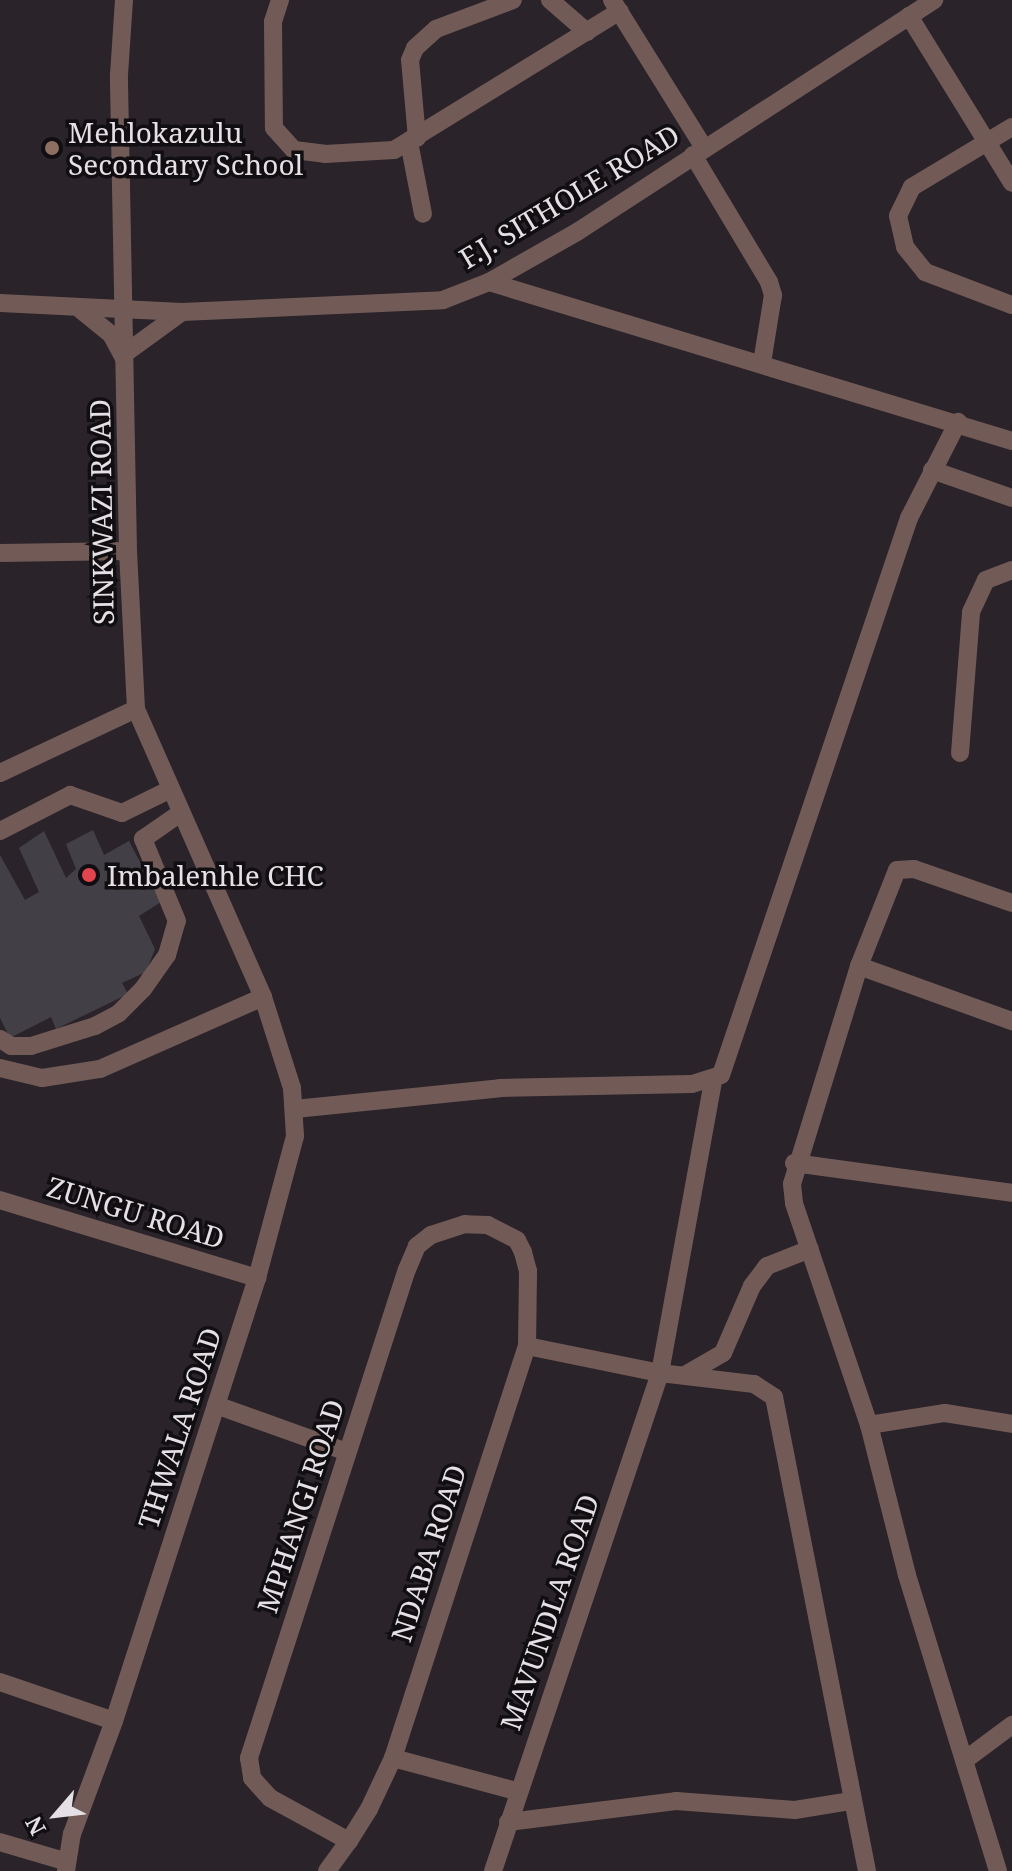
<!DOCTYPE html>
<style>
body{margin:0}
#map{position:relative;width:1012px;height:1871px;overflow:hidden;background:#2a232a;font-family:"Noto Serif",serif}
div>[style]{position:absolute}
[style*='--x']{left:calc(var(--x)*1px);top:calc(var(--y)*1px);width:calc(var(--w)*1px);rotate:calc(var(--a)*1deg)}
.building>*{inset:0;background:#433f47}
.minor>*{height:18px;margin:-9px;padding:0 9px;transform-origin:9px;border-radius:9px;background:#725b57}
.dots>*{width:22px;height:22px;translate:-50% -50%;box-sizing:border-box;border:4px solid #110e11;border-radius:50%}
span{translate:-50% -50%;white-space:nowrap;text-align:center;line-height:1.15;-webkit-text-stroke:7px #110e11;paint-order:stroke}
.poi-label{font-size:28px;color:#e5e0e5}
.left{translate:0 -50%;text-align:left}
.street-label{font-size:28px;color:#e5e0e5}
.north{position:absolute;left:16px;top:1775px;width:80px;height:80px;-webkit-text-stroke:6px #110e11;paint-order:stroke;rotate:242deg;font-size:22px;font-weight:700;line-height:32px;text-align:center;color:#e5e0e5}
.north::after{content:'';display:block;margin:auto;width:28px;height:36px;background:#e5e0e5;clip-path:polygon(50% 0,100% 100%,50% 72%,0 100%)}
</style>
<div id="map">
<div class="building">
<div style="clip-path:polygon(93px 830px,104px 855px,129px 841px,161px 902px,139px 916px,155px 949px,146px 972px,122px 983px,128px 994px,56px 1029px,51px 1017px,10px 1038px,0 1018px,0 855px,25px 900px,39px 892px,19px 848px,44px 831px,66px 878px,76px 869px,66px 844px)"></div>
</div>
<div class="minor">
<div style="--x:280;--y:0;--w:23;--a:108"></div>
<div style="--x:273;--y:22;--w:106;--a:89.5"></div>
<div style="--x:274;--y:128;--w:30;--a:48"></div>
<div style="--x:294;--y:150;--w:31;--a:7"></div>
<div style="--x:325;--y:154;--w:69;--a:-3.3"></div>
<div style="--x:394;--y:150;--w:265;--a:-31.6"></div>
<div style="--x:550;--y:0;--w:49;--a:40.9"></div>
<div style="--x:612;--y:0;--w:174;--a:58.1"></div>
<div style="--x:909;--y:16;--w:196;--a:58.3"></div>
<div style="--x:1012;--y:127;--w:117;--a:149"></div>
<div style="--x:912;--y:187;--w:32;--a:116"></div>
<div style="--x:898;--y:216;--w:32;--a:77"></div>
<div style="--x:905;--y:247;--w:32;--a:51"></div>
<div style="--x:925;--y:272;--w:93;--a:20.8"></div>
<div style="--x:417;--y:138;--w:78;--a:-95.1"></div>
<div style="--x:410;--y:60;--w:13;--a:-67"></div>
<div style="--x:415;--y:48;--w:28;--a:-42"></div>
<div style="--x:436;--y:29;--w:82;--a:-20.6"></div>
<div style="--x:409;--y:142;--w:73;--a:79"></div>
<div style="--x:693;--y:155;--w:148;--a:59.1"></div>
<div style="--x:769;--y:282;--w:14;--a:73"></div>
<div style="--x:773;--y:295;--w:69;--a:99.2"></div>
<div style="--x:489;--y:282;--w:547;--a:16.91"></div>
<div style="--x:0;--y:303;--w:182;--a:2.8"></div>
<div style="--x:182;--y:312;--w:261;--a:-2.6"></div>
<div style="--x:443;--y:300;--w:49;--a:-21.4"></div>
<div style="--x:489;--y:282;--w:101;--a:-29.6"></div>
<div style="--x:577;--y:232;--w:426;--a:-33"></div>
<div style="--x:81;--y:310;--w:38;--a:39"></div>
<div style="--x:111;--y:334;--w:27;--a:62"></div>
<div style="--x:127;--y:352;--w:68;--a:-36"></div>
<div style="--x:932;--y:470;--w:85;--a:19.3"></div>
<div style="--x:0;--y:553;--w:128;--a:-0.9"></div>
<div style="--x:960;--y:753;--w:141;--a:-85.5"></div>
<div style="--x:971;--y:612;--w:35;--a:-65"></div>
<div style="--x:986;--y:580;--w:28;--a:-21"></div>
<div style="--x:0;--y:773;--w:150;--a:-25.2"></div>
<div style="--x:0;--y:831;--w:79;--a:-27.2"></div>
<div style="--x:70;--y:795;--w:55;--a:19.1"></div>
<div style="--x:122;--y:813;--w:52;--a:-26.1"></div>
<div style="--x:859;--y:966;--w:103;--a:-68.4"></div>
<div style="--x:897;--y:870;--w:17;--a:-3"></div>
<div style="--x:914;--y:869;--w:104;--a:19.1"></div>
<div style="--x:0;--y:1039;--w:13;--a:32"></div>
<div style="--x:11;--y:1046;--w:20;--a:0"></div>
<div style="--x:31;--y:1046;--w:67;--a:-17.4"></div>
<div style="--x:95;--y:1026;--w:27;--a:-28"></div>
<div style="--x:119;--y:1013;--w:34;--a:-45"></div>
<div style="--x:143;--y:989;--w:42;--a:-54.8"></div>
<div style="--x:167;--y:955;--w:35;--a:-74"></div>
<div style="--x:177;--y:921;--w:89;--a:-112.5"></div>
<div style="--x:143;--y:839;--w:44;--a:-34.8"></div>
<div style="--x:0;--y:1068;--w:43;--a:13.4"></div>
<div style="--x:42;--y:1078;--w:59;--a:-8.8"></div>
<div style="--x:100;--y:1069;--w:178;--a:-23.8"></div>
<div style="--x:295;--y:1109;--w:206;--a:-5.8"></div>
<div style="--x:500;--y:1088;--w:192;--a:-1.2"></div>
<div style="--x:692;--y:1084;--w:30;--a:-17"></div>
<div style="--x:721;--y:1075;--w:588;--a:-71.35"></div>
<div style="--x:909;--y:518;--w:108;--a:-63"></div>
<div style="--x:794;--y:1163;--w:220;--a:7.8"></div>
<div style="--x:0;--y:1200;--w:269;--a:16.9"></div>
<div style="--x:527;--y:1346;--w:136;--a:11.5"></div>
<div style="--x:660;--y:1373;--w:95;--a:6.7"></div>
<div style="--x:754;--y:1384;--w:24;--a:33"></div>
<div style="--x:774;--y:1397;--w:483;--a:78.9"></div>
<div style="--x:685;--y:1375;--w:44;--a:-30.1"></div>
<div style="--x:723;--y:1353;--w:73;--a:-66.6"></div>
<div style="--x:752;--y:1286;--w:25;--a:-53"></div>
<div style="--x:767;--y:1266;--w:46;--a:-21.6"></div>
<div style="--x:216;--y:1405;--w:139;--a:19.7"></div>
<div style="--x:869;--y:1425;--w:77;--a:-9"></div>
<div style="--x:945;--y:1413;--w:68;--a:9.3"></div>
<div style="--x:0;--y:1682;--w:120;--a:18.9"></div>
<div style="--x:393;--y:1758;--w:127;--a:15"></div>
<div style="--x:965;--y:1760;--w:59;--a:-36.7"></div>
<div style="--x:508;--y:1822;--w:169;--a:-7.1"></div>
<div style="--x:676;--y:1801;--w:119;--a:4.3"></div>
<div style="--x:795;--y:1810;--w:57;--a:-9.1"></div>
<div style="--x:0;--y:1842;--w:70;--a:16.6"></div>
<div style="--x:66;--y:1871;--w:37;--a:-81"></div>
<div style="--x:72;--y:1834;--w:121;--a:-69.6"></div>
<div style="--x:114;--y:1721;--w:466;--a:-72.1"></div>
<div style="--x:257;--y:1278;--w:147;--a:-75"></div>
<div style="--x:295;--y:1136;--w:48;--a:-93.6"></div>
<div style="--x:292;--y:1088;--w:96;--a:-107.7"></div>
<div style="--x:263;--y:997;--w:315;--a:-113.8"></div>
<div style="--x:136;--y:709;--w:158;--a:-92.9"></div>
<div style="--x:128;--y:551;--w:476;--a:-91.1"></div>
<div style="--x:119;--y:75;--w:75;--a:-86.2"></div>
<div style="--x:327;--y:1871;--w:37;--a:-54"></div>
<div style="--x:349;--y:1841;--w:38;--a:-58"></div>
<div style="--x:369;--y:1809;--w:56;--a:-64.8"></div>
<div style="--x:393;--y:1758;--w:433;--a:-72"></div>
<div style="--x:527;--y:1346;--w:75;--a:-89.2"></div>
<div style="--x:528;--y:1271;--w:20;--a:-105"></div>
<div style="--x:523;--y:1252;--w:13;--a:-117"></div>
<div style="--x:517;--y:1240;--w:33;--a:-153"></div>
<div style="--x:488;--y:1225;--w:23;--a:-178"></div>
<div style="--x:465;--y:1224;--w:36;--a:162"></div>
<div style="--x:431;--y:1235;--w:18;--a:142"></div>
<div style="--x:417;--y:1246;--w:25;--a:113"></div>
<div style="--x:407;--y:1269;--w:514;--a:107.91"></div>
<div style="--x:249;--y:1758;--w:20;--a:81"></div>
<div style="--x:252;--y:1778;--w:27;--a:48"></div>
<div style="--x:270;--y:1798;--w:90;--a:28.6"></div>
<div style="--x:493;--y:1871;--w:525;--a:-71.46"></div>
<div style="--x:660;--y:1373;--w:298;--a:-79.7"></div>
<div style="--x:998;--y:1871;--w:310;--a:-107.1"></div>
<div style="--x:907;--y:1575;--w:155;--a:-104.2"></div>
<div style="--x:869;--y:1425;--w:234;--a:-108.7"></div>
<div style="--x:794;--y:1203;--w:19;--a:-96"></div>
<div style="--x:792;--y:1184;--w:228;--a:-72.9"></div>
<div style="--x:859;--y:966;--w:163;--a:19.8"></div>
</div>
<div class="dots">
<div style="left:52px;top:148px;background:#8d6e63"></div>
<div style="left:89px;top:875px;background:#e0444e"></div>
</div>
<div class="poi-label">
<span class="left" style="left:68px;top:148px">Mehlokazulu<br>Secondary School</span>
<span class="left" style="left:107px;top:875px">Imbalenhle CHC</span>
</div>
<div class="street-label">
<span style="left:569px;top:196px;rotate:-31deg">F.J. SITHOLE ROAD</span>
<span style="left:101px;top:512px;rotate:-91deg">SINKWAZI ROAD</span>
<span style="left:136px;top:1212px;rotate:17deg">ZUNGU ROAD</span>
<span style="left:179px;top:1428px;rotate:-72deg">THWALA ROAD</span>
<span style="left:300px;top:1506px;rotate:-72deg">MPHANGI ROAD</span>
<span style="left:428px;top:1553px;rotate:-72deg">NDABA ROAD</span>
<span style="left:549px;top:1612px;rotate:-71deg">MAVUNDLA ROAD</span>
</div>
<div class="north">N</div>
</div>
